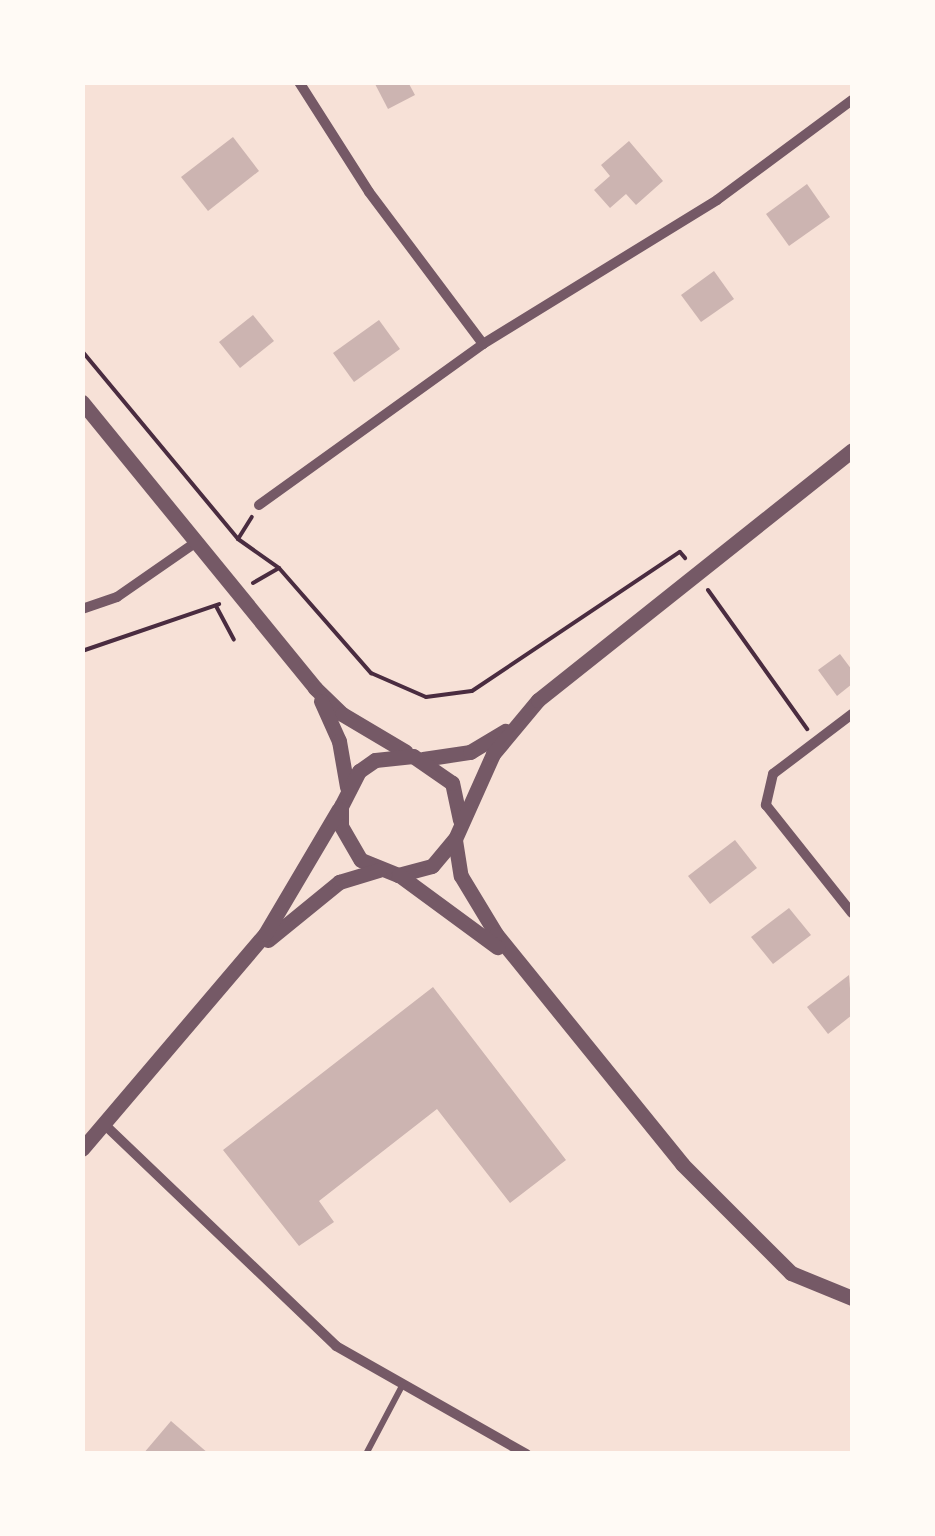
<!DOCTYPE html>
<style>
body{margin:0}
#map{position:relative;width:935px;height:1536px;overflow:hidden;background:#f7e1d7;font-family:Manrope,sans-serif}
div>[style]{position:absolute}
[style*='--x']{left:calc(var(--x)*1px);top:calc(var(--y)*1px);width:calc(var(--w)*1px);rotate:calc(var(--a)*1deg)}
.building>*{inset:0;background:#ccb4b1}
.path>*{height:4px;margin:-2px;padding:0 2px;transform-origin:2px;border-radius:2px;background:#4a2c40}
.service>*{height:6px;margin:-3px;padding:0 3px;transform-origin:3px;border-radius:3px;background:#755966}
.minor>*{height:10px;margin:-5px;padding:0 5px;transform-origin:5px;border-radius:5px;background:#755966}
.tertiary>*{height:15px;margin:-7.5px;padding:0 7.5px;transform-origin:7.5px;border-radius:7.5px;background:#755966}
span{translate:-50% -50%;white-space:nowrap;text-align:center;line-height:1.15;-webkit-text-stroke:8px #fffaf5;paint-order:stroke}
.frame{position:absolute;inset:0;border:85px solid #fffaf5;pointer-events:none}
</style>
<div id="map">
<div class="building">
<div style="clip-path:polygon(374px 82px,408px 82px,415px 95px,388px 109px)"></div>
<div style="clip-path:polygon(233px 137px,259px 171px,208px 211px,181px 177px)"></div>
<div style="clip-path:polygon(629px 141px,663px 181px,636px 205px,626px 194px,610px 208px,594px 190px,610px 176px,601px 165px)"></div>
<div style="clip-path:polygon(807px 184px,830px 217px,789px 246px,766px 214px)"></div>
<div style="clip-path:polygon(714px 271px,734px 299px,701px 322px,681px 295px)"></div>
<div style="clip-path:polygon(253px 315px,274px 341px,240px 368px,219px 342px)"></div>
<div style="clip-path:polygon(379px 320px,400px 349px,354px 382px,333px 353px)"></div>
<div style="clip-path:polygon(840px 654px,852px 670px,852px 684px,837px 696px,818px 670px)"></div>
<div style="clip-path:polygon(735px 840px,757px 868px,710px 904px,688px 876px)"></div>
<div style="clip-path:polygon(789px 908px,811px 935px,773px 964px,751px 937px)"></div>
<div style="clip-path:polygon(849px 975px,852px 1015px,828px 1034px,807px 1007px)"></div>
<div style="clip-path:polygon(433px 987px,566px 1160px,510px 1203px,437px 1109px,319px 1201px,334px 1222px,299px 1246px,223px 1150px)"></div>
<div style="clip-path:polygon(171px 1421px,209px 1454px,143px 1454px)"></div>
</div>
<div class="path">
<div style="--x:82;--y:351;--w:244;--a:50.3"></div>
<div style="--x:238;--y:539;--w:50;--a:35.3"></div>
<div style="--x:279;--y:568;--w:140;--a:48.8"></div>
<div style="--x:371;--y:673;--w:60;--a:23.6"></div>
<div style="--x:426;--y:697;--w:46;--a:-7.4"></div>
<div style="--x:472;--y:691;--w:250;--a:-33.8"></div>
<div style="--x:680;--y:552;--w:8;--a:50"></div>
<div style="--x:238;--y:539;--w:26;--a:-58"></div>
<div style="--x:253;--y:583;--w:30;--a:-30"></div>
<div style="--x:708;--y:590;--w:171;--a:54.5"></div>
<div style="--x:216;--y:606;--w:38;--a:62"></div>
<div style="--x:82;--y:651;--w:145;--a:-18.9"></div>
</div>
<div class="service">
<div style="--x:366;--y:1454;--w:79;--a:-62.1"></div>
</div>
<div class="minor">
<div style="--x:299;--y:82;--w:130;--a:57.5"></div>
<div style="--x:369;--y:192;--w:190;--a:53.1"></div>
<div style="--x:259;--y:505;--w:276;--a:-35.7"></div>
<div style="--x:483;--y:344;--w:275;--a:-31.6"></div>
<div style="--x:717;--y:200;--w:168;--a:-36.5"></div>
<div style="--x:82;--y:609;--w:37;--a:-19"></div>
<div style="--x:117;--y:597;--w:98;--a:-34.7"></div>
<div style="--x:852;--y:714;--w:99;--a:142.8"></div>
<div style="--x:773;--y:774;--w:32;--a:103"></div>
<div style="--x:766;--y:805;--w:138;--a:51.5"></div>
<div style="--x:105;--y:1125;--w:320;--a:43.7"></div>
<div style="--x:336;--y:1346;--w:219;--a:29.6"></div>
</div>
<div class="tertiary">
<div style="--x:82;--y:402;--w:369;--a:50.8"></div>
<div style="--x:315;--y:688;--w:37;--a:44"></div>
<div style="--x:342;--y:714;--w:74;--a:30.7"></div>
<div style="--x:321;--y:701;--w:44;--a:65.8"></div>
<div style="--x:339;--y:741;--w:47;--a:80.1"></div>
<div style="--x:423;--y:759;--w:48;--a:-8.5"></div>
<div style="--x:470;--y:752;--w:41;--a:-31"></div>
<div style="--x:460;--y:820;--w:38;--a:-102"></div>
<div style="--x:452;--y:783;--w:47;--a:-145.3"></div>
<div style="--x:413;--y:756;--w:38;--a:174"></div>
<div style="--x:375;--y:760;--w:19;--a:145"></div>
<div style="--x:359;--y:771;--w:39;--a:117"></div>
<div style="--x:341;--y:806;--w:20;--a:90"></div>
<div style="--x:341;--y:826;--w:39;--a:60"></div>
<div style="--x:361;--y:860;--w:40;--a:22"></div>
<div style="--x:398;--y:875;--w:35;--a:-15"></div>
<div style="--x:432;--y:866;--w:35;--a:-50"></div>
<div style="--x:455;--y:839;--w:93;--a:-65.9"></div>
<div style="--x:493;--y:754;--w:70;--a:-50.2"></div>
<div style="--x:538;--y:700;--w:401;--a:-38.5"></div>
<div style="--x:455;--y:840;--w:36;--a:81"></div>
<div style="--x:461;--y:876;--w:68;--a:58.9"></div>
<div style="--x:496;--y:934;--w:296;--a:51"></div>
<div style="--x:682;--y:1164;--w:154;--a:45"></div>
<div style="--x:791;--y:1273;--w:66;--a:22.3"></div>
<div style="--x:399;--y:875;--w:122;--a:36.3"></div>
<div style="--x:268;--y:940;--w:92;--a:-39.2"></div>
<div style="--x:339;--y:882;--w:42;--a:-16.7"></div>
<div style="--x:82;--y:1149;--w:282;--a:-49.6"></div>
<div style="--x:265;--y:934;--w:145;--a:-59.4"></div>
</div>
<div class="frame"></div>
</div>
